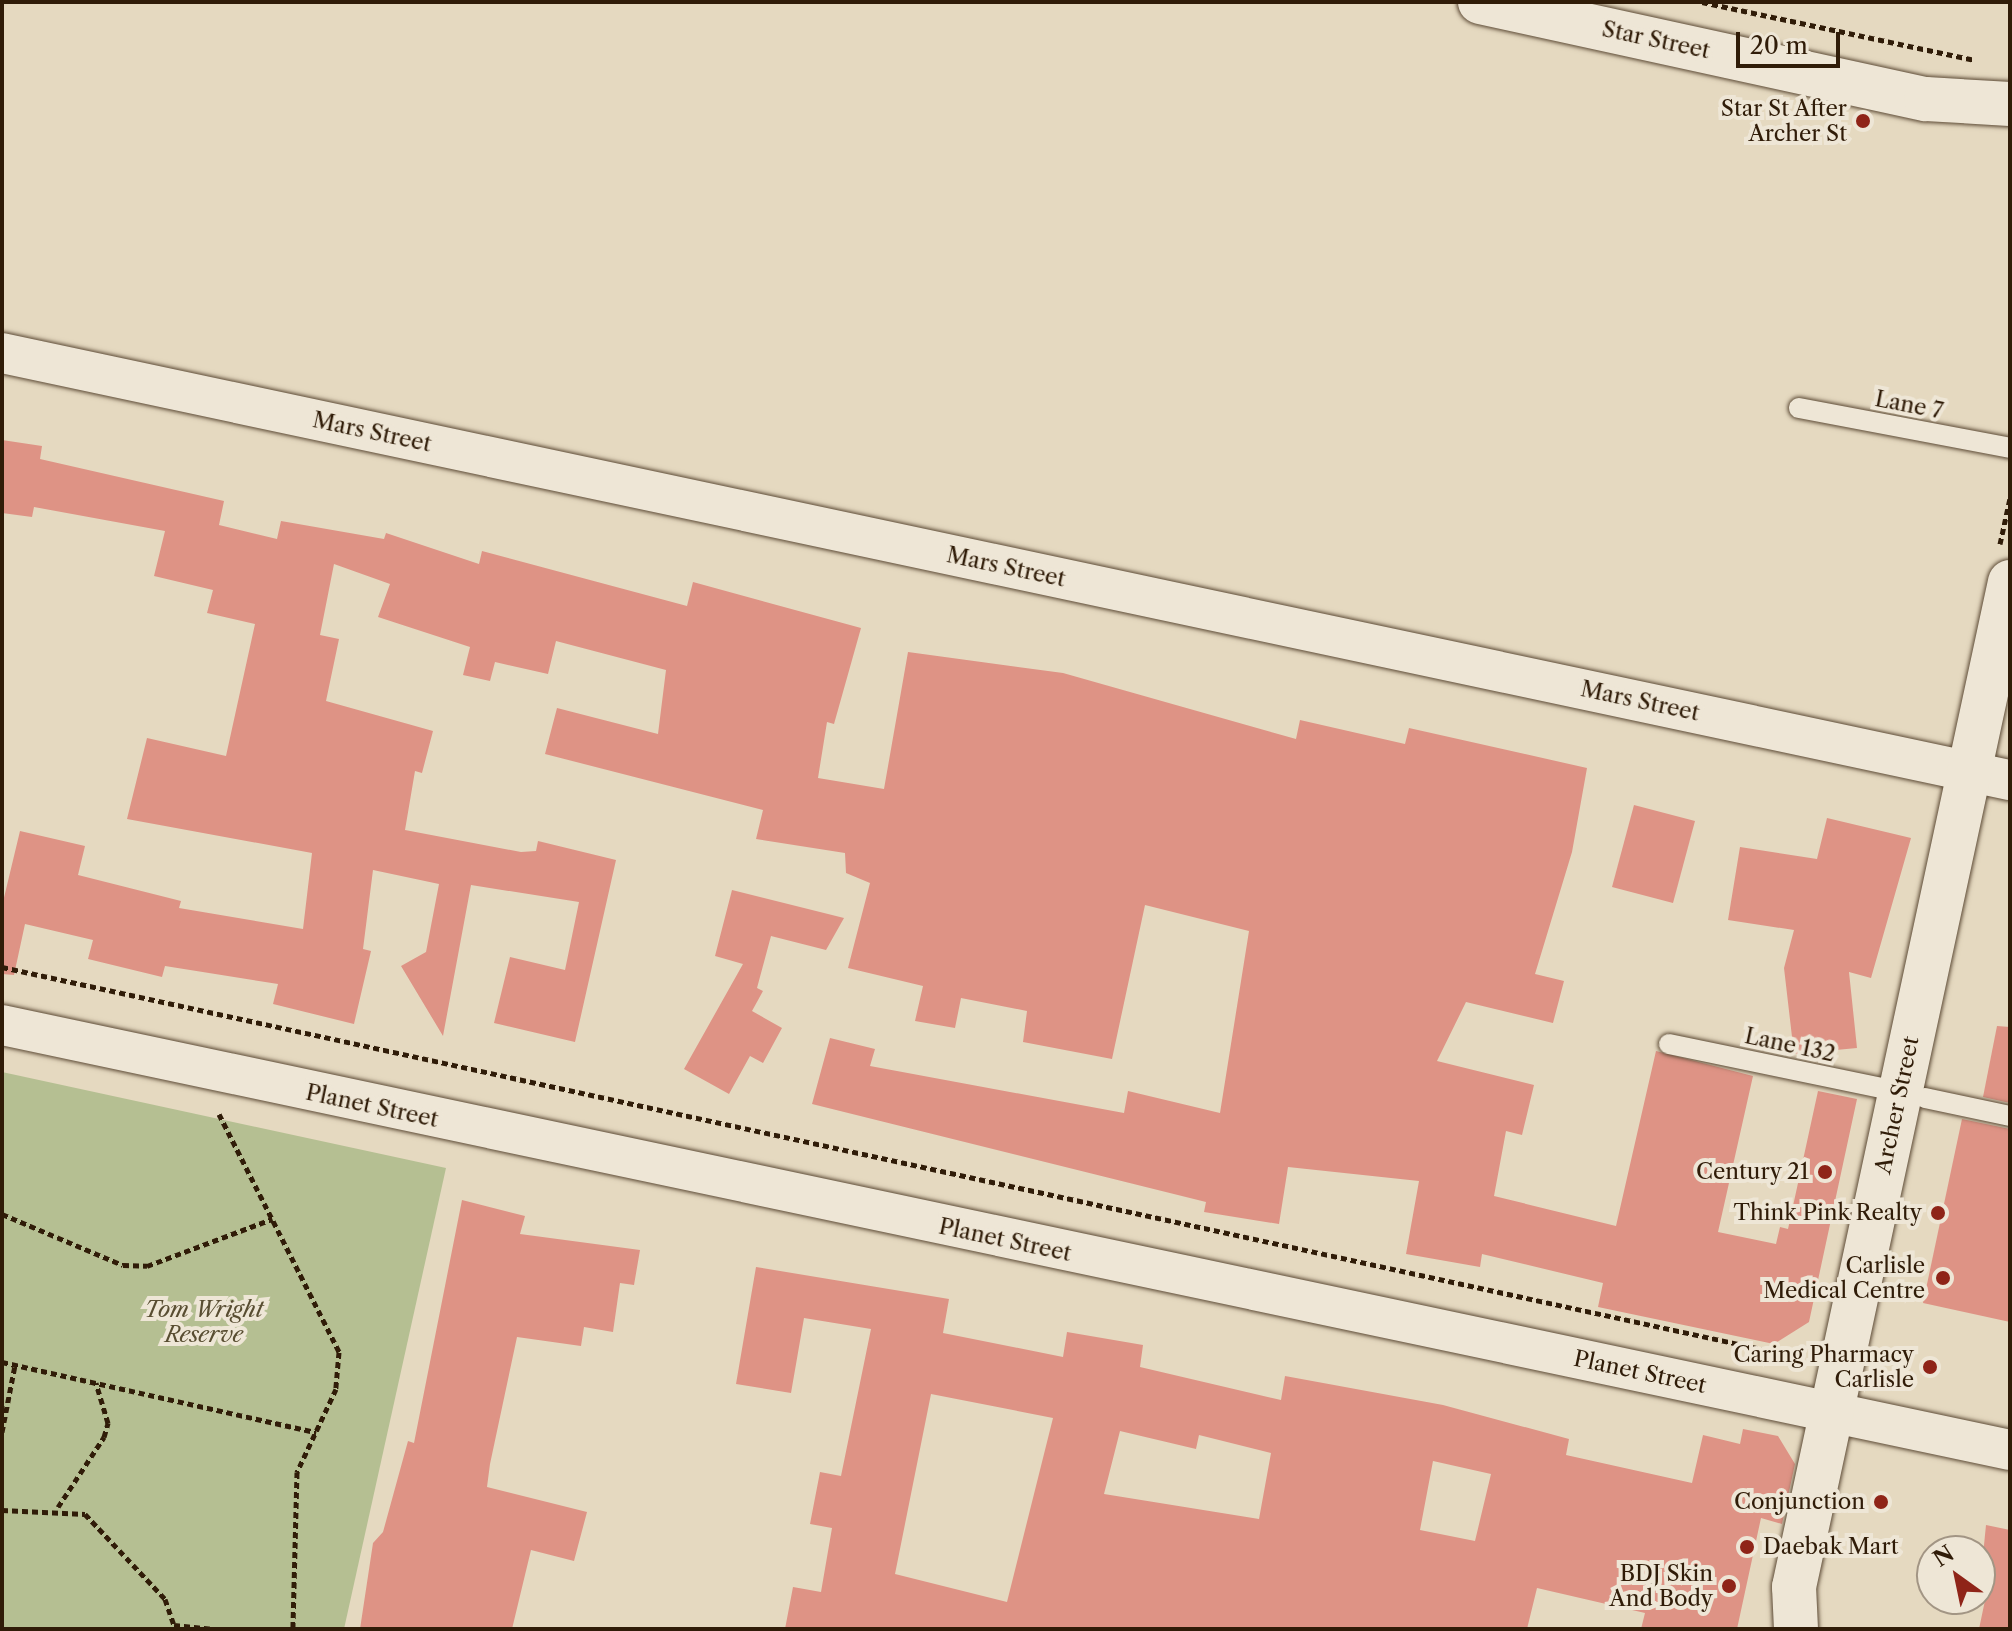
<!DOCTYPE html>
<style>
body{margin:0}
#map{position:relative;width:2012px;height:1631px;overflow:hidden;background:#e5d9c0;font-family:"Libre Caslon Text",serif}
div>[style]{position:absolute}
[style*='--x']{left:calc(var(--x)*1px);top:calc(var(--y)*1px);width:calc(var(--w)*1px);rotate:calc(var(--a)*1deg)}
.green>*{inset:0;background:#b5bf92}
.building>*{inset:0;background:#de9385}
.path>*{height:5px;margin-top:-2.5px;transform-origin:0;background:repeating-linear-gradient(90deg,#301c08 0 6px,transparent 0 10px)}
.roads{filter:drop-shadow(0 0 2px #5d4b36) drop-shadow(0 0 2px #5d4b36)}
.service>*{height:20px;margin:-10px;padding:0 10px;transform-origin:10px;border-radius:10px;background:#eee6d6}
.minor>*{height:40px;margin:-20px;padding:0 20px;transform-origin:20px;border-radius:20px;background:#eee6d6}
.tertiary>*{height:44px;margin:-22px;padding:0 22px;transform-origin:22px;border-radius:22px;background:#eee6d6}
.secondary>*{height:44px;margin:-22px;padding:0 22px;transform-origin:22px;border-radius:22px;background:#eee6d6}
.dots>*{width:22px;height:22px;translate:-50% -50%;box-sizing:border-box;border:4px solid #eee6d6;border-radius:50%}
span{translate:-50% -50%;white-space:nowrap;text-align:center;line-height:1.15;-webkit-text-stroke:8px #eee6d6;paint-order:stroke}
.street-label{font-size:22px;color:#301c08}
.poi-label{font-size:22px;color:#301c08}
.right{translate:-100% -50%;text-align:right}
.left{translate:0 -50%;text-align:left}
.park-label{font-size:22px;color:#584d31;font-style:italic}
.frame{position:absolute;inset:0;border:4px solid #301c08;pointer-events:none}
.north{position:absolute;left:1916px;top:1535px;width:80px;height:80px;box-sizing:border-box;background:#eee6d6;border:2px solid #a29584;border-radius:50%;rotate:327deg;font-size:22px;font-weight:700;line-height:32px;text-align:center;color:#301c08}
.north::after{content:'';display:block;margin:auto;width:28px;height:36px;background:#8f2418;clip-path:polygon(50% 0,100% 100%,50% 72%,0 100%)}
.scale{position:absolute;left:1736px;top:32px;width:104px;height:36px;box-sizing:border-box;border:4px solid #301c08;border-top:0;padding-left:10px;font-size:24px;line-height:28px;white-space:nowrap;color:#301c08;-webkit-text-stroke:6px #eee6d6;paint-order:stroke}
</style>
<div id="map">
<div class="green">
<div style="clip-path:polygon(2px 1072px,446px 1168px,344px 1629px,2px 1628px)"></div>
</div>
<div class="building">
<div style="clip-path:polygon(2px 440px,42px 446px,40px 459px,224px 501px,219px 525px,277px 539px,281px 521px,384px 539px,386px 533px,479px 564px,482px 551px,687px 606px,693px 582px,861px 628px,834px 724px,827px 722px,818px 778px,884px 789px,908px 652px,1063px 673px,1296px 739px,1300px 720px,1405px 744px,1409px 728px,1587px 768px,1572px 852px,1535px 974px,1564px 981px,1553px 1023px,1466px 1002px,1437px 1061px,1534px 1085px,1522px 1135px,1506px 1131px,1494px 1196px,1616px 1226px,1656px 1051px,1753px 1076px,1718px 1232px,1776px 1244px,1780px 1227px,1788px 1229px,1818px 1091px,1857px 1099px,1809px 1322px,1774px 1344px,1598px 1307px,1603px 1283px,1482px 1254px,1480px 1267px,1406px 1254px,1419px 1181px,1288px 1167px,1279px 1224px,1204px 1212px,1206px 1202px,812px 1104px,830px 1038px,875px 1049px,870px 1066px,1124px 1113px,1128px 1091px,1220px 1113px,1249px 931px,1145px 905px,1112px 1059px,1023px 1042px,1027px 1011px,961px 998px,955px 1028px,915px 1021px,923px 986px,848px 968px,870px 883px,846px 873px,845px 853px,756px 839px,763px 810px,545px 754px,557px 708px,658px 734px,666px 670px,556px 641px,548px 674px,495px 662px,490px 681px,463px 675px,470px 647px,378px 617px,390px 584px,334px 564px,320px 635px,339px 639px,326px 701px,433px 731px,422px 773px,415px 771px,405px 830px,521px 852px,536px 851px,538px 841px,616px 860px,575px 1042px,494px 1023px,510px 957px,565px 970px,579px 902px,471px 885px,443px 1036px,401px 966px,426px 952px,439px 884px,373px 870px,363px 949px,371px 951px,354px 1024px,273px 1004px,278px 984px,165px 966px,162px 977px,88px 959px,93px 940px,25px 924px,14px 975px,2px 974px,2px 906px,20px 831px,85px 846px,78px 875px,181px 901px,179px 908px,303px 929px,312px 853px,127px 819px,147px 738px,226px 756px,255px 624px,207px 613px,213px 590px,154px 576px,165px 531px,34px 507px,32px 517px,2px 513px)"></div>
<div style="clip-path:polygon(1634px 805px,1695px 821px,1673px 903px,1612px 887px)"></div>
<div style="clip-path:polygon(1827px 818px,1911px 838px,1871px 978px,1849px 972px,1857px 1048px,1794px 1054px,1784px 968px,1794px 930px,1728px 920px,1740px 847px,1817px 859px)"></div>
<div style="clip-path:polygon(732px 890px,844px 918px,826px 950px,771px 936px,757px 988px,763px 991px,752px 1011px,782px 1028px,763px 1063px,750px 1056px,729px 1094px,684px 1069px,743px 964px,715px 956px)"></div>
<div style="clip-path:polygon(1997px 1026px,2010px 1027px,2010px 1103px,1983px 1097px)"></div>
<div style="clip-path:polygon(1962px 1119px,2010px 1129px,2010px 1322px,1923px 1303px)"></div>
<div style="clip-path:polygon(462px 1200px,525px 1216px,520px 1234px,640px 1250px,634px 1285px,620px 1283px,613px 1332px,584px 1327px,581px 1346px,517px 1337px,490px 1464px,487px 1487px,587px 1512px,574px 1561px,531px 1550px,512px 1629px,360px 1629px,373px 1543px,383px 1532px,408px 1441px,414px 1443px)"></div>
<div style="clip-path:polygon(evenodd,756px 1267px,949px 1299px,943px 1333px,1063px 1357px,1067px 1332px,1143px 1345px,1140px 1367px,1281px 1400px,1285px 1376px,1443px 1405px,1569px 1439px,1566px 1455px,1692px 1483px,1703px 1435px,1740px 1444px,1743px 1429px,1778px 1436px,1795px 1464px,1782px 1524px,1761px 1518px,1737px 1629px,1641px 1629px,1645px 1613px,1537px 1588px,1527px 1629px,785px 1629px,793px 1587px,821px 1592px,832px 1528px,810px 1524px,820px 1472px,841px 1476px,871px 1329px,804px 1318px,791px 1393px,736px 1384px,756px 1267px,931px 1394px,1053px 1418px,1007px 1602px,895px 1574px,931px 1394px,756px 1267px,1120px 1431px,1196px 1449px,1199px 1435px,1271px 1453px,1259px 1519px,1104px 1494px,1120px 1431px,756px 1267px,1433px 1461px,1491px 1474px,1475px 1541px,1420px 1530px,1433px 1461px)"></div>
<div style="clip-path:polygon(1986px 1525px,2010px 1530px,2010px 1629px,1979px 1629px,1988px 1586px,1980px 1585px)"></div>
</div>
<div class="path">
<div style="--x:1702;--y:2;--w:279;--a:12"></div>
<div style="--x:2000;--y:544;--w:47;--a:-77.7"></div>
<div style="--x:2;--y:967;--w:1843;--a:12.25"></div>
<div style="--x:219;--y:1114;--w:267;--a:63.2"></div>
<div style="--x:339;--y:1352;--w:37;--a:95"></div>
<div style="--x:336;--y:1389;--w:92;--a:115.2"></div>
<div style="--x:297;--y:1472;--w:157;--a:91.5"></div>
<div style="--x:2;--y:1214;--w:131;--a:22.9"></div>
<div style="--x:123;--y:1265;--w:24;--a:2"></div>
<div style="--x:147;--y:1266;--w:134;--a:-20.6"></div>
<div style="--x:2;--y:1362;--w:322;--a:12.6"></div>
<div style="--x:2;--y:1432;--w:68;--a:-79"></div>
<div style="--x:58;--y:1507;--w:84;--a:-56.7"></div>
<div style="--x:104;--y:1437;--w:15;--a:-74"></div>
<div style="--x:108;--y:1423;--w:42;--a:-106.7"></div>
<div style="--x:2;--y:1510;--w:83;--a:2.8"></div>
<div style="--x:85;--y:1514;--w:117;--a:46.7"></div>
<div style="--x:165;--y:1599;--w:28;--a:71"></div>
<div style="--x:174;--y:1625;--w:40;--a:5.7"></div>
</div>
<div class="roads">
<div class="service">
<div style="--x:1799;--y:408;--w:215;--a:10.7"></div>
<div style="--x:1669;--y:1044;--w:236;--a:11.7"></div>
<div style="--x:1925;--y:1098;--w:87;--a:12"></div>
</div>
<div class="minor">
<div style="--x:2;--y:353;--w:2053;--a:12.01"></div>
<div style="--x:2;--y:1025;--w:2052;--a:11.95"></div>
</div>
<div class="tertiary">
<div style="--x:1480;--y:2;--w:456;--a:12.3"></div>
<div style="--x:1926;--y:99;--w:84;--a:3.4"></div>
</div>
<div class="secondary">
<div style="--x:1796;--y:1629;--w:42;--a:-92.7"></div>
<div style="--x:1794;--y:1587;--w:1028;--a:-77.87"></div>
</div>
</div>
<div class="dots">
<div style="left:1863px;top:121px;background:#8f2418"></div>
<div style="left:1825px;top:1172px;background:#8f2418"></div>
<div style="left:1938px;top:1213px;background:#8f2418"></div>
<div style="left:1943px;top:1278px;background:#8f2418"></div>
<div style="left:1930px;top:1367px;background:#8f2418"></div>
<div style="left:1881px;top:1502px;background:#8f2418"></div>
<div style="left:1747px;top:1547px;background:#8f2418"></div>
<div style="left:1729px;top:1586px;background:#8f2418"></div>
</div>
<div class="street-label">
<span style="left:1656px;top:40px;rotate:12deg">Star Street</span>
<span style="left:1909px;top:405px;rotate:11deg">Lane 7</span>
<span style="left:372px;top:432px;rotate:12deg">Mars Street</span>
<span style="left:1006px;top:567px;rotate:12deg">Mars Street</span>
<span style="left:1640px;top:701px;rotate:12deg">Mars Street</span>
<span style="left:1790px;top:1045px;rotate:12deg">Lane 132</span>
<span style="left:1897px;top:1105px;rotate:-78deg">Archer Street</span>
<span style="left:372px;top:1106px;rotate:12deg">Planet Street</span>
<span style="left:1005px;top:1240px;rotate:12deg">Planet Street</span>
<span style="left:1640px;top:1372px;rotate:12deg">Planet Street</span>
</div>
<div class="poi-label">
<span class="right" style="left:1847px;top:121px">Star St After<br>Archer St</span>
<span class="right" style="left:1809px;top:1172px">Century 21</span>
<span class="right" style="left:1922px;top:1213px">Think Pink Realty</span>
<span class="right" style="left:1925px;top:1278px">Carlisle<br>Medical Centre</span>
<span class="right" style="left:1914px;top:1367px">Caring Pharmacy<br>Carlisle</span>
<span class="right" style="left:1865px;top:1502px">Conjunction</span>
<span class="left" style="left:1763px;top:1547px">Daebak Mart</span>
<span class="right" style="left:1713px;top:1586px">BDJ Skin<br>And Body</span>
</div>
<div class="park-label">
<span style="left:204px;top:1322px">Tom Wright<br>Reserve</span>
</div>
<div class="frame"></div>
<div class="north">N</div>
<div class="scale">20 m</div>
</div>
